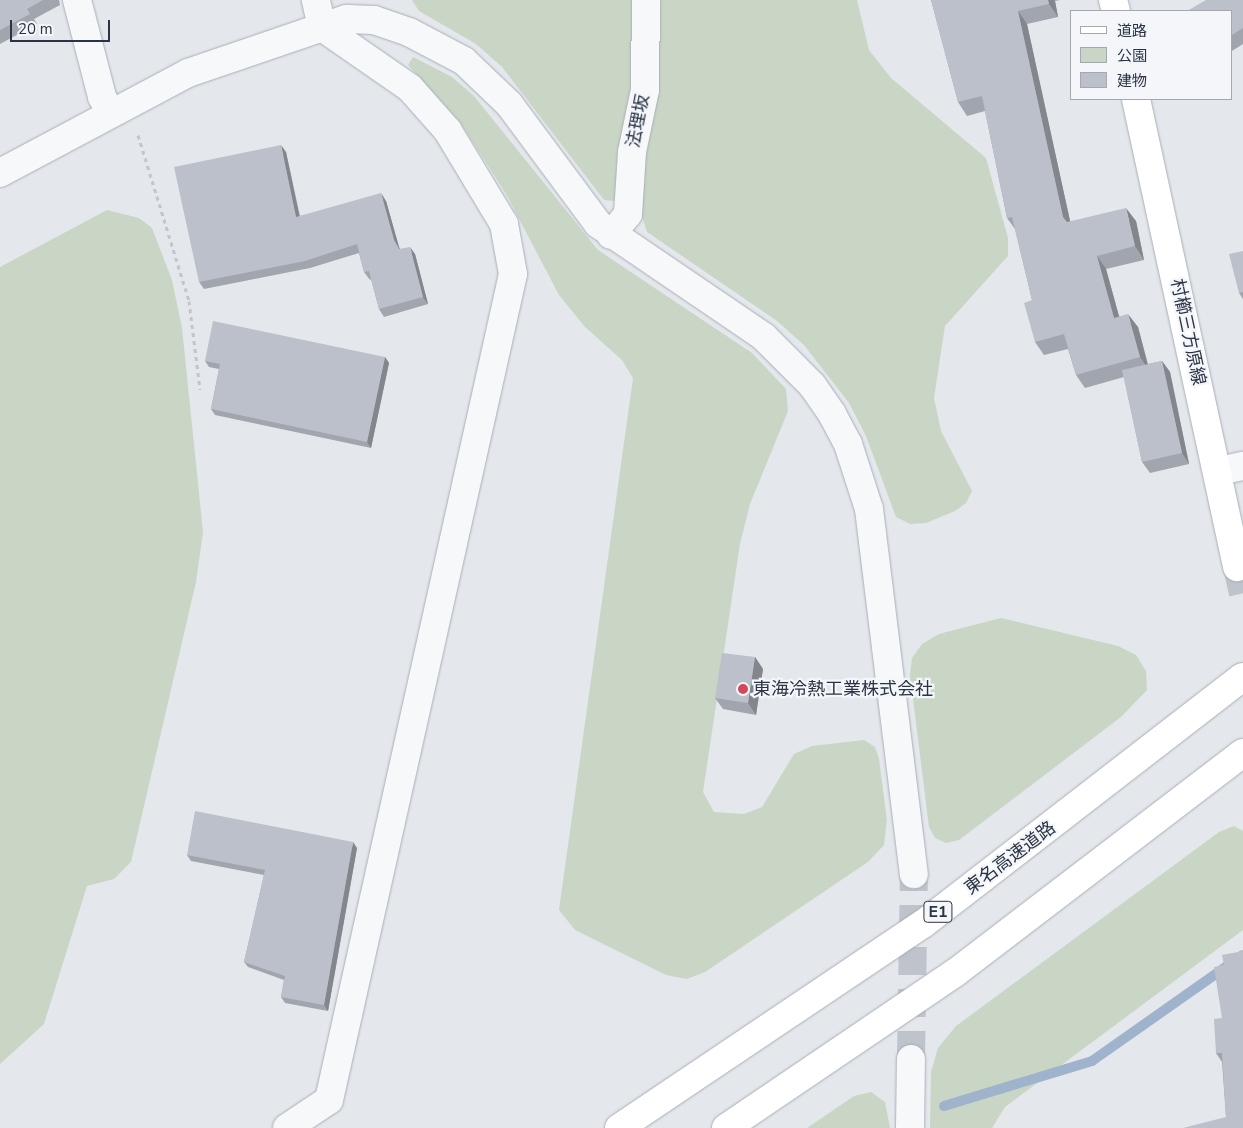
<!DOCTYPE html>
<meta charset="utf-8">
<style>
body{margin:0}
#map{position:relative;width:1243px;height:1128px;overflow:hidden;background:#e4e7ec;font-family:"Nunito Sans","Noto Sans JP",sans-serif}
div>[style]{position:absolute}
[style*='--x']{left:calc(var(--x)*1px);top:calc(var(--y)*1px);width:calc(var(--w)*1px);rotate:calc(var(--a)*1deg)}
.green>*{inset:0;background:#c9d6c5}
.stream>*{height:10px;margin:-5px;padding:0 5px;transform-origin:5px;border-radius:5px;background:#9fb4cc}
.minor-tunnel>*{height:28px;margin-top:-14px;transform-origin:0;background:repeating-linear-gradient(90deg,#bfc3cb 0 28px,transparent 0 42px)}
.major-tunnel>*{height:28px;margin-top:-14px;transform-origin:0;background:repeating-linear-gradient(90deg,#bfc3cb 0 28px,transparent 0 42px)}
.path>*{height:3px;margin-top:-1.5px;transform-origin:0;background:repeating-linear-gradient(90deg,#c2c5cb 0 4px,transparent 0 8px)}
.roads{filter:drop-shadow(0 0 1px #a9aeb7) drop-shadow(0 0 1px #a9aeb7)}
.minor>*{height:28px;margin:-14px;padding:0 14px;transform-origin:14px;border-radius:14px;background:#f7f8fa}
.major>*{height:28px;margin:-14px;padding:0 14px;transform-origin:14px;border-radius:14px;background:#fff}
.highway>*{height:28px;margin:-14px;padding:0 14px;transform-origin:14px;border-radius:14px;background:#fff}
.wall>*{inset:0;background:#a1a5ae}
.shaded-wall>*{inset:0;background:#83868d}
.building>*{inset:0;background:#bbc0ca}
.dots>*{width:14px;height:14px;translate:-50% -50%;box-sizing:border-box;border:2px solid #f4f6f9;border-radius:50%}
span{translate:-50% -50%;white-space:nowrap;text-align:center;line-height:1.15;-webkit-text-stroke:4.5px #f4f6f9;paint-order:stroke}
.shield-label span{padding:1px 4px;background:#f4f6f9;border:1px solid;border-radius:4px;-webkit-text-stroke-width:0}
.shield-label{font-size:16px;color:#2b3445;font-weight:700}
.street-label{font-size:18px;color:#2b3445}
.poi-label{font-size:18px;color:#2b3445}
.left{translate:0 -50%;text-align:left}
.legend{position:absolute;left:1070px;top:10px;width:162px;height:90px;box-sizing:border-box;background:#f4f6f9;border:1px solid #a4a8b1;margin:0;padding:6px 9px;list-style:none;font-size:15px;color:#2b3445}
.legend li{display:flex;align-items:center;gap:10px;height:25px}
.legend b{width:25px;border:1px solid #a4a8b1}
.scale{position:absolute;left:10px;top:20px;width:100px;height:22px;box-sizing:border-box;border:2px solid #2b3445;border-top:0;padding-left:6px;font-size:15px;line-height:18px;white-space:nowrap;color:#2b3445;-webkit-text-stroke:4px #f4f6f9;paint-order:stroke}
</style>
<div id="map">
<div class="green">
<div style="clip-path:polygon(412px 0,636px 0,636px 73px,615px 201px,604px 200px,502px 67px,476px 44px,419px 11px)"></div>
<div style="clip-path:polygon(656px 0,857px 0,869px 50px,891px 78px,986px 158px,1008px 238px,1008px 256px,945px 326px,934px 398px,941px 431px,972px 491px,966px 503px,955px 511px,926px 523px,910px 524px,896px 517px,866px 436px,849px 403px,804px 345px,777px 321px,647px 232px,638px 205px)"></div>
<div style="clip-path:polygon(413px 57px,452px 77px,474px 96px,598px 250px,752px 353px,786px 389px,788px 411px,750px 504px,740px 544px,703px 792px,714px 812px,744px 814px,762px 807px,794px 754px,812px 746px,864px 740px,875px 747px,879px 759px,887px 820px,884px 845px,868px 862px,705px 972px,687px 979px,666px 975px,575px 930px,559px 910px,633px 378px,622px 360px,585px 327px,559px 295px,506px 194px,460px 122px,408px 65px)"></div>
<div style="clip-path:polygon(107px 210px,139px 218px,152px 228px,172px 280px,182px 328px,203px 532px,196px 582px,131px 862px,114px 879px,87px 886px,44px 1024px,0 1064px,0 267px)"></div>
<div style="clip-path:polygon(1001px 618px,1118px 646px,1136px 655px,1146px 671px,1147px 690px,1121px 717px,959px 840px,946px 843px,935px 838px,929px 827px,910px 675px,912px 658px,922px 644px,939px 634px)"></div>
<div style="clip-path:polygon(1234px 826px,1243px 831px,1243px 930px,1005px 1107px,992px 1128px,930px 1128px,931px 1072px,938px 1048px,956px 1026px,1219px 832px)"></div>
<div style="clip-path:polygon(871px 1092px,885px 1102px,890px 1128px,807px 1128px,854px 1096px)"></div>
</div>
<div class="stream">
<div style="--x:944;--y:1106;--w:155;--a:-16.9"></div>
<div style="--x:1092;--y:1061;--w:184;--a:-35.1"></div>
</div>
<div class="minor-tunnel">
<div style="--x:911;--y:1059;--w:185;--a:-89.1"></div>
</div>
<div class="major-tunnel">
<div style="--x:1237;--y:567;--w:27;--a:77"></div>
</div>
<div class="path">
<div style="--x:138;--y:135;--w:174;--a:72.9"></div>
<div style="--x:189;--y:301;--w:89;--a:82.9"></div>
</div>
<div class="roads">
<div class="minor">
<div style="--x:77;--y:0;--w:100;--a:75.5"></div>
<div style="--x:102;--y:97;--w:18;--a:61"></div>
<div style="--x:0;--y:173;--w:213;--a:-28"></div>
<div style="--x:188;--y:73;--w:168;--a:-18.8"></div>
<div style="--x:347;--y:19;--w:27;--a:2"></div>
<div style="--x:374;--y:20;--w:37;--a:19"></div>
<div style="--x:409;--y:32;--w:62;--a:27.8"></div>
<div style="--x:464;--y:61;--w:62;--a:43.7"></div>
<div style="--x:509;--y:104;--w:149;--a:53.4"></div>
<div style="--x:598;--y:224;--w:201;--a:34.2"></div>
<div style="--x:764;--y:337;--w:68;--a:45"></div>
<div style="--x:812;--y:385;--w:35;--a:55"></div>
<div style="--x:832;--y:414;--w:34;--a:62"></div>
<div style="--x:848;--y:444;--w:68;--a:72.1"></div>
<div style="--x:869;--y:509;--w:368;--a:83"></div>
<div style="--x:611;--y:235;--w:27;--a:-51"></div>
<div style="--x:628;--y:214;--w:62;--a:-86.3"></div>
<div style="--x:632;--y:152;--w:63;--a:-78.2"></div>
<div style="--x:645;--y:90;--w:90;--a:-89.4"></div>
<div style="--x:1219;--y:471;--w:25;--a:-12"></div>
<div style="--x:287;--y:1128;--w:50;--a:-33.7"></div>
<div style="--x:329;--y:1100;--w:846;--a:-77.44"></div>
<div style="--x:513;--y:274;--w:51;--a:-100.2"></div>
<div style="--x:504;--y:224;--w:109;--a:-121.1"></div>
<div style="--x:448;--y:131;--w:57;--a:-131.5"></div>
<div style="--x:410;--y:88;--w:107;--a:-145.3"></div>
<div style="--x:322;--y:27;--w:28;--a:-103"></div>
<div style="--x:910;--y:1128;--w:69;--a:-89.2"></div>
</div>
<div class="major">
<div style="--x:1113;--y:0;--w:11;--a:75"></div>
<div style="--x:1136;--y:99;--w:479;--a:77.8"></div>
</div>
<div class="highway">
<div style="--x:619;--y:1128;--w:366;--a:-33.9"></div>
<div style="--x:923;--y:924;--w:404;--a:-37.7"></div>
<div style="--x:726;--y:1128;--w:277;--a:-34.1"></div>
<div style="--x:955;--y:973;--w:362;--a:-37.4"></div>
</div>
</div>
<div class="wall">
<div style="clip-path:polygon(0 0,59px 0,60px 5px,34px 19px,37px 24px,0 44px)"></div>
<div style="clip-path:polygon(931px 0,1060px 0,1055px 1px,1058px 17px,1027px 24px,1070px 221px,1136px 221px,1144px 260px,1106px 269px,1119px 316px,1138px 327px,1148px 364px,1162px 361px,1170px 372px,1189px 464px,1150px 473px,1142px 462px,1124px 377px,1085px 388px,1076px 375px,1068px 349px,1044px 355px,1035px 342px,1032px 300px,1015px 229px,1007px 218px,985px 111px,967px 116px,958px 102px)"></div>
<div style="clip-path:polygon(1243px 0,1243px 44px,1232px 51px,1232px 11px)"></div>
<div style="clip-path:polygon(286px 152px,300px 216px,386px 201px,399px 247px,400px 249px,415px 254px,428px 304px,384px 317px,379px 309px,371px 279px,370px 280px,364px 272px,359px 253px,310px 268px,204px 289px,199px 282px)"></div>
<div style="clip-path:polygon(1243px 251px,1243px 299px,1239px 293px)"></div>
<div style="clip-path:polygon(385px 357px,389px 363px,371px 448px,215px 415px,211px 409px,219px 369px,209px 367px,205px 361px)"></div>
<div style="clip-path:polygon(755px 657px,763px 669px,756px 715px,723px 709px,715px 698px)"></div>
<div style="clip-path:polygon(357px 848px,328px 1011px,285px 1003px,281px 997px,284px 980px,248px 967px,244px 962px,264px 875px,191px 861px,187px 855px)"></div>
<div style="clip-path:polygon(1243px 951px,1226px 1117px,1222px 1062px,1216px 1053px,1222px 1018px,1224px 965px)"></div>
</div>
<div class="shaded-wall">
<div style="clip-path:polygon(1048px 0,1054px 0,1055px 1px,1058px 17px,1049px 4px)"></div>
<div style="clip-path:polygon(1018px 11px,1027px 24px,1072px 230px,1063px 217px)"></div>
<div style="clip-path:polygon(281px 145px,286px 152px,301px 224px,296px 217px)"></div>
<div style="clip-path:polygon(381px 193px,386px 201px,399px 247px,404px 257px,394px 240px)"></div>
<div style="clip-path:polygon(1126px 208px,1136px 221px,1144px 260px,1135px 246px)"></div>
<div style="clip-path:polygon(410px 247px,415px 254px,428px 304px,423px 297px)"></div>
<div style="clip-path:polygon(1097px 256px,1106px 269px,1123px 331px,1114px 318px)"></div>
<div style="clip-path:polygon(1128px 314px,1138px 327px,1149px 370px,1140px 357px)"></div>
<div style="clip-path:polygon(385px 357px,389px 363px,371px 448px,367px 442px)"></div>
<div style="clip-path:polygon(1162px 361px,1170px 372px,1189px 464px,1182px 453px)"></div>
<div style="clip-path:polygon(755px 657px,763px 669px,756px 715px,748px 703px)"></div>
<div style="clip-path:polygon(353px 842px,357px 848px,328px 1011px,324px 1005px)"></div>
</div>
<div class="building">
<div style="clip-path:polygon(0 0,43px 0,27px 9px,30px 14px,0 30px)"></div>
<div style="clip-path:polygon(931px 0,1048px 0,1049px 4px,1018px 11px,1063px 217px,1067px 222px,1126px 208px,1135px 246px,1097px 256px,1114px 318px,1128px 314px,1140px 357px,1076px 375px,1064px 334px,1035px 342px,1024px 303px,1032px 300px,1012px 217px,1007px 218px,982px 96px,958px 102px)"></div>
<div style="clip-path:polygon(1206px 0,1243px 0,1243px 28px,1232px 35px,1232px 11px,1187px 11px)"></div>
<div style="clip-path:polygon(281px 145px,296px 217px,381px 193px,394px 240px,399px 249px,410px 247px,423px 297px,379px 309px,369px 271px,364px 272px,357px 244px,305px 261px,199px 282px,174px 167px)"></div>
<div style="clip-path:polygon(1243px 251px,1243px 292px,1239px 293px,1229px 254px)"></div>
<div style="clip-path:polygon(213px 321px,385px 357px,367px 442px,211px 409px,220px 364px,205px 361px)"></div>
<div style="clip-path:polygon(1162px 361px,1182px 453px,1142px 462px,1122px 370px)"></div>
<div style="clip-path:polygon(722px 653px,755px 657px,748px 703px,715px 698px)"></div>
<div style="clip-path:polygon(195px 811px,353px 842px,324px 1005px,281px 997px,285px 976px,244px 962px,265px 870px,187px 855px)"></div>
<div style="clip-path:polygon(1243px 951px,1243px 1128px,1183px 1128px,1226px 1117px,1222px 1053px,1216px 1053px,1214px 1019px,1222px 1018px,1214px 967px,1224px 965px,1222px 955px)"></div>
</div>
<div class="dots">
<div style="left:743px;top:689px;background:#d1495b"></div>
</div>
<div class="shield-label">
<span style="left:938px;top:912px">E1</span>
</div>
<div class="street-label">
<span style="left:638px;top:121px;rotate:-79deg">法理坂</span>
<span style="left:1188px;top:332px;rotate:78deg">村櫛三方原線</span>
<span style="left:1010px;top:858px;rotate:-37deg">東名高速道路</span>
</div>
<div class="poi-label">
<span class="left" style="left:753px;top:689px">東海冷熱工業株式会社</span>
</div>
<ul class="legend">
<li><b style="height:6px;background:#fff"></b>道路</li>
<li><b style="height:14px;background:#c9d6c5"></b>公園</li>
<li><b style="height:14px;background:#bbc0ca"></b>建物</li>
</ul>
<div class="scale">20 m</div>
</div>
